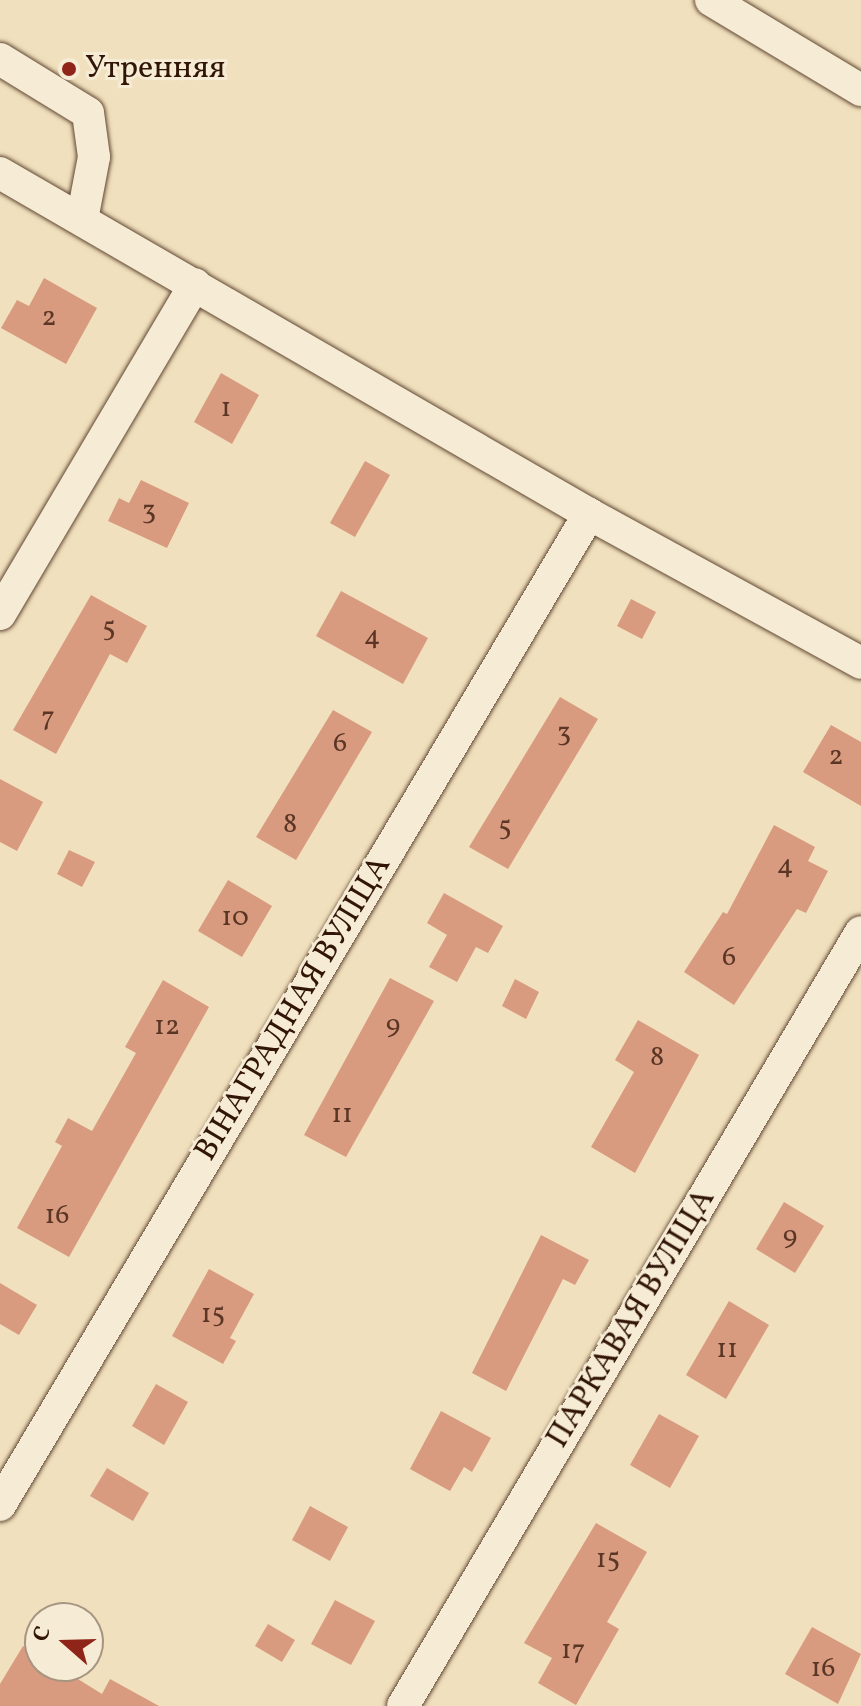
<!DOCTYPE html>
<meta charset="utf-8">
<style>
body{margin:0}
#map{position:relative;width:861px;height:1706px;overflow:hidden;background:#f1e0bd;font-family:Vollkorn,serif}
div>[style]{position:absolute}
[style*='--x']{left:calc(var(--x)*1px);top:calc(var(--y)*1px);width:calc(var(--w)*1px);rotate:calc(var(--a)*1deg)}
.building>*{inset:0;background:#d89b80}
.roads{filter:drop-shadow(0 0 2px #614834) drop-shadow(0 0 2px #614834)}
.minor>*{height:32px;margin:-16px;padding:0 16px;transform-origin:16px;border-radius:16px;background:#f6ebd4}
.dots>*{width:22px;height:22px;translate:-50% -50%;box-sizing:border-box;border:4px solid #f6ebd4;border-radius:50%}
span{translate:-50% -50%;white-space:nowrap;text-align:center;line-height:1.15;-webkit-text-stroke:6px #f6ebd4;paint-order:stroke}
.number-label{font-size:28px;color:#5b3625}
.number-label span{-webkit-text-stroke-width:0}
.poi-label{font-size:32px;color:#311507}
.left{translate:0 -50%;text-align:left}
.street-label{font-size:32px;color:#311507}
.north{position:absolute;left:24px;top:1602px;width:80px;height:80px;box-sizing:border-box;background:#f6ebd4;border:2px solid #a79582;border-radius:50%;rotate:290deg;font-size:22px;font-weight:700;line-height:32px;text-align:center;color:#311507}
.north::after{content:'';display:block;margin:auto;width:28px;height:36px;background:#8f2418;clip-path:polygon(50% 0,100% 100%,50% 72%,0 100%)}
</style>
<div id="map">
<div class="building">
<div style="clip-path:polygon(44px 278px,97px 308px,66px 364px,1px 328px,17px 300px,29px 306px)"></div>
<div style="clip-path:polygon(221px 373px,259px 395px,232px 444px,194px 422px)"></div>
<div style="clip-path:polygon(365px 461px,390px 475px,355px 537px,330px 523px)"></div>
<div style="clip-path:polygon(141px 480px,189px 503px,167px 548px,108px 521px,119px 498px,129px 503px)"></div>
<div style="clip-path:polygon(341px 591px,428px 638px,403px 684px,316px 636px)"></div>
<div style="clip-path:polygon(91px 595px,147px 626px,127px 663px,110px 654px,56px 754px,13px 730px)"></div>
<div style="clip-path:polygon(631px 599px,656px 612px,642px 639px,617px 626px)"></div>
<div style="clip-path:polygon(560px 697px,598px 719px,508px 869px,469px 847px)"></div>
<div style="clip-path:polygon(333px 710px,372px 732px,296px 860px,256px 837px)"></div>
<div style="clip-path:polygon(831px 725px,861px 742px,861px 806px,803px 772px)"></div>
<div style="clip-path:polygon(0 779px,43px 802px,17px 851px,0 842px)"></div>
<div style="clip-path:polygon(774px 825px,815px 847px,808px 861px,828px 871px,806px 913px,797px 909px,734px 1005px,684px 972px,723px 912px,727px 914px)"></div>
<div style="clip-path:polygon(69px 850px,95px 862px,82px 887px,57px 874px)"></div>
<div style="clip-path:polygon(228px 880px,272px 906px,242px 957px,198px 931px)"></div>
<div style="clip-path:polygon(444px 893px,503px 926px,488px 953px,476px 947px,457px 982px,429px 967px,447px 935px,427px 923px)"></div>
<div style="clip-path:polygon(390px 978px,434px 1001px,346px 1157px,304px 1135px)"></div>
<div style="clip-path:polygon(515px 979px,539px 992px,526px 1019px,502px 1006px)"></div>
<div style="clip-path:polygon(163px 980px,209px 1007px,69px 1257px,17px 1228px,62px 1146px,55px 1142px,68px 1118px,92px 1131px,136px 1053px,125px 1047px)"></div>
<div style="clip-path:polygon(638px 1020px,699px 1055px,635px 1173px,591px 1147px,634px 1072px,615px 1060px)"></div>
<div style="clip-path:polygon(784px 1202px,824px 1226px,795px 1273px,756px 1249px)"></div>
<div style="clip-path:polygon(541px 1235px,589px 1260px,575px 1285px,563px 1279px,506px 1391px,472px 1373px)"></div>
<div style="clip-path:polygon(209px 1269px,254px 1294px,230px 1338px,236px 1341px,223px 1364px,172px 1336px)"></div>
<div style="clip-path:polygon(0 1283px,37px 1305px,19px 1335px,0 1324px)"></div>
<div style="clip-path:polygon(729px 1301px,769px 1325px,726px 1399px,686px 1375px)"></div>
<div style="clip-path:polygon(156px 1384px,188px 1402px,164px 1445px,132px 1426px)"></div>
<div style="clip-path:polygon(441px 1411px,491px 1438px,472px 1472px,464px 1467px,450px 1491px,410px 1469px)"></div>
<div style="clip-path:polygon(659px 1414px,699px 1436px,670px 1488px,630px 1465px)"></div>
<div style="clip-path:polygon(107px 1468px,149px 1493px,133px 1521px,90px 1496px)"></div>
<div style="clip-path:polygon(310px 1506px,348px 1527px,330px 1561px,292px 1540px)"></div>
<div style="clip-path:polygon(596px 1523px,647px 1552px,607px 1622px,619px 1629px,576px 1705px,538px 1683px,552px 1658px,524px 1643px)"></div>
<div style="clip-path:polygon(335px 1600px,375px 1621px,351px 1665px,311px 1644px)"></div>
<div style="clip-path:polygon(268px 1624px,295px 1640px,282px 1662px,255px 1646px)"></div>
<div style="clip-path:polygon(812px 1627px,861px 1654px,838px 1704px,785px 1674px)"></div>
<div style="clip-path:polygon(23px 1646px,40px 1656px,40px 1666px,57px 1666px,102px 1694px,110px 1679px,159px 1706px,0 1706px,0 1684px)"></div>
</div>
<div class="roads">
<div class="minor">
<div style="--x:711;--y:0;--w:175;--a:31"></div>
<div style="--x:0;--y:59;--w:103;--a:31.5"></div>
<div style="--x:88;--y:113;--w:44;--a:82.2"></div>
<div style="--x:94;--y:157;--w:64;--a:100.8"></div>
<div style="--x:0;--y:173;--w:681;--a:30.07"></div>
<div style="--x:589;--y:514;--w:310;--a:28.7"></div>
<div style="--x:0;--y:614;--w:383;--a:-59.4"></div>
<div style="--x:0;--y:1505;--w:1153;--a:-59.27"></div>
<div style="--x:403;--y:1706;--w:899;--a:-59.39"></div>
</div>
</div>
<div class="dots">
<div style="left:69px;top:69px;background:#8f2418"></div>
</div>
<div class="number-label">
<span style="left:49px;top:318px">2</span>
<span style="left:226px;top:409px">1</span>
<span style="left:149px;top:512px">3</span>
<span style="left:109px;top:629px">5</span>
<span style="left:372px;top:637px">4</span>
<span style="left:48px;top:718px">7</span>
<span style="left:564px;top:734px">3</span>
<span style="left:340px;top:744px">6</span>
<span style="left:836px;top:757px">2</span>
<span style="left:290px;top:825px">8</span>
<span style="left:505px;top:828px">5</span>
<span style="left:785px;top:866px">4</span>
<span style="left:235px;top:918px">10</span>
<span style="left:729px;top:958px">6</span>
<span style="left:393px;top:1026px">9</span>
<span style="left:167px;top:1027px">12</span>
<span style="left:657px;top:1058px">8</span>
<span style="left:342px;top:1115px">11</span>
<span style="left:57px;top:1216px">16</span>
<span style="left:790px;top:1237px">9</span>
<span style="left:213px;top:1315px">15</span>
<span style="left:727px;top:1350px">11</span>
<span style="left:608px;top:1560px">15</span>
<span style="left:573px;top:1651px">17</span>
<span style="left:823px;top:1669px">16</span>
</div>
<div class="poi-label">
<span class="left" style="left:85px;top:69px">Утренняя</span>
</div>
<div class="street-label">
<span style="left:294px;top:1009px;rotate:-59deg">ВІНАГРАДНАЯ ВУЛІЦА</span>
<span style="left:632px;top:1319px;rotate:-59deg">ПАРКАВАЯ ВУЛІЦА</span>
</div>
<div class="north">С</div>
</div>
